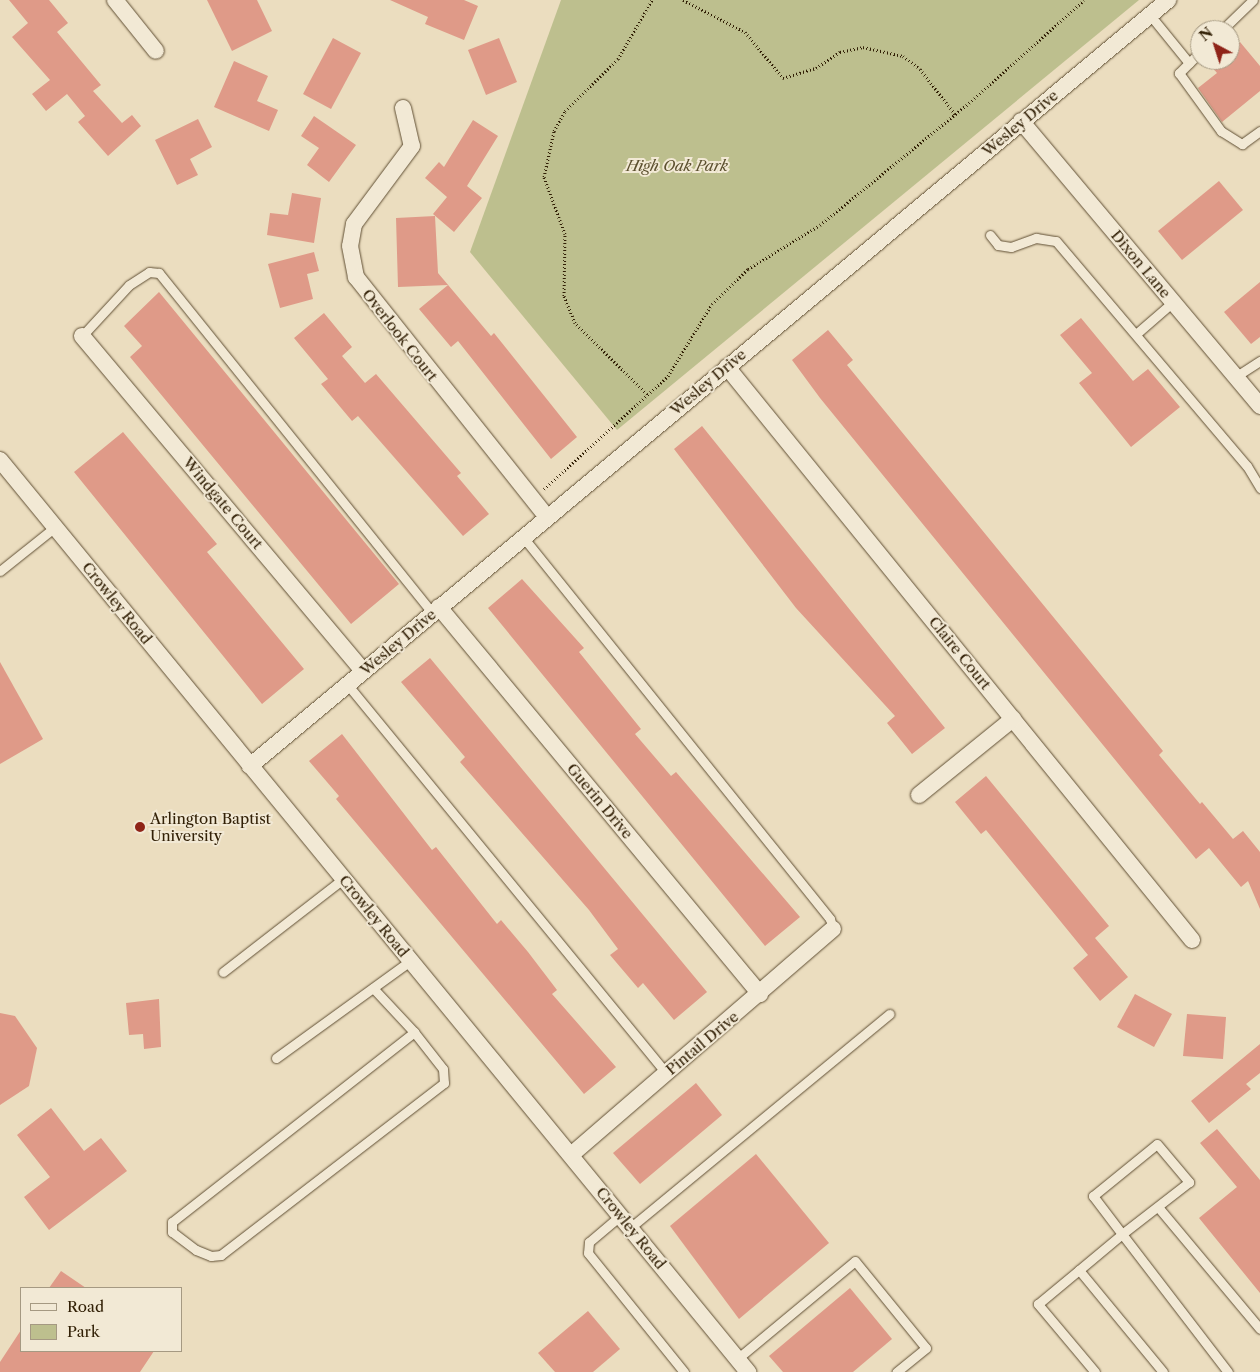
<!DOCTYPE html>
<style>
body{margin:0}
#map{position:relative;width:1260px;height:1372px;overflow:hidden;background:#ebddbf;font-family:"Libre Caslon Text",serif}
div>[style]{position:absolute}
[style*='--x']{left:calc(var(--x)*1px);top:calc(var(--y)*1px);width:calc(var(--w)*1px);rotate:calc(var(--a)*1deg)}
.green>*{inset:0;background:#bdbf8e}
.building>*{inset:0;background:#df9a88}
.path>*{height:3px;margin-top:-1.5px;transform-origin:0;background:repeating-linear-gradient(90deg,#322006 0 1px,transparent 0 3.5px)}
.roads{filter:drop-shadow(0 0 1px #604f34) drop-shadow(0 0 1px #604f34)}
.service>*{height:9px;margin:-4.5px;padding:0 4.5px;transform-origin:4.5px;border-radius:4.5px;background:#f2e9d5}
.minor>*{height:16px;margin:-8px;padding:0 8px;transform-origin:8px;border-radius:8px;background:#f2e9d5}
.dots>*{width:14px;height:14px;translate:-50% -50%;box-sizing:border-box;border:2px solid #f2e9d5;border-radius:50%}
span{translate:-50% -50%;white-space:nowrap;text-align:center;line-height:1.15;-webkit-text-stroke:4px #f2e9d5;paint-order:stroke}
.street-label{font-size:15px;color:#322006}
.park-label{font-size:15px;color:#5c502f;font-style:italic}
.poi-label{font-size:15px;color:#322006}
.left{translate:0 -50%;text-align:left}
.legend{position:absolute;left:20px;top:1287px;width:162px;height:65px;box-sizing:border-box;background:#f2e9d5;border:1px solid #a59982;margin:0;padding:6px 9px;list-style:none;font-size:15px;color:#322006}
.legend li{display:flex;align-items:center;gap:10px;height:25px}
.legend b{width:25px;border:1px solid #a59982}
.north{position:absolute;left:1190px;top:20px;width:50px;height:50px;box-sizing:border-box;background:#f2e9d5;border:1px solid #a59982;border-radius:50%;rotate:320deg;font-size:14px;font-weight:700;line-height:20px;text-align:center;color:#322006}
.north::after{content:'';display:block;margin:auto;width:18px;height:22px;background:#8f2418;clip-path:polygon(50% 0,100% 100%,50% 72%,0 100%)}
</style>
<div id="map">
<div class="green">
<div style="clip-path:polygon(561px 0,1139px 0,617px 430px,470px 252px)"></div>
</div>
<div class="building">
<div style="clip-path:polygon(9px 0,49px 0,68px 23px,57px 32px,101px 85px,93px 91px,122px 123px,132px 115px,141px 126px,108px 156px,78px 122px,85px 116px,67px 94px,46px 111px,32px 94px,50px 80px,12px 37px,28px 23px)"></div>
<div style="clip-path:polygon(207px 0,257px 0,272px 31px,232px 51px)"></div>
<div style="clip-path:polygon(390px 0,464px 0,478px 6px,464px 40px,425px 24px,428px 17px)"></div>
<div style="clip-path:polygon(333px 38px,361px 53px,331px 109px,303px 94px)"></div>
<div style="clip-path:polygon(499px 38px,517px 82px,486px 95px,468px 50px)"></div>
<div style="clip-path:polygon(1240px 42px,1260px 66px,1260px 91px,1222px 122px,1198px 88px,1217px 73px,1211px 66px,1230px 60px,1230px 50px)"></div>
<div style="clip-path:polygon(234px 61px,268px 76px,257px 101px,278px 110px,269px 131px,214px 107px)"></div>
<div style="clip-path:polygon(314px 116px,356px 145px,329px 182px,307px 165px,319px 148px,301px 136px)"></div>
<div style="clip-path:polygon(198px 119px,212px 147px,190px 159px,198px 175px,177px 185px,155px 140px)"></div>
<div style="clip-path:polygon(473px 120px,498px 136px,467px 186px,482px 198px,454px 232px,433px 214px,447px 197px,425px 178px,439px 162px,444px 167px)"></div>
<div style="clip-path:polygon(1219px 181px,1243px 210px,1182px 260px,1158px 231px)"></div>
<div style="clip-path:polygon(292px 193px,321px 198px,314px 243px,267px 235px,270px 213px,288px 215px)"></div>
<div style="clip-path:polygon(435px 216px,438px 273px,491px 336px,494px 333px,577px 437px,551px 459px,458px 341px,451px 347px,419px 309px,448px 285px,398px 287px,396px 218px)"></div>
<div style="clip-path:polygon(314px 252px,319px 271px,307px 274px,313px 299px,280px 308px,268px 264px)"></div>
<div style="clip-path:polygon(1260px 282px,1260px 337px,1251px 344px,1224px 312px)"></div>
<div style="clip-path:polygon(159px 292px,399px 584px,351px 624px,130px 357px,142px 346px,124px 326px)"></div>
<div style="clip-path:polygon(324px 313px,352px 347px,342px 356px,365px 383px,376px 374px,461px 473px,457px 476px,489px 514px,463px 536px,358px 416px,352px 421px,321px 384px,328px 379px,294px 338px)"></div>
<div style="clip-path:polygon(1081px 318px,1133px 381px,1148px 369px,1180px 407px,1131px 447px,1079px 383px,1092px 373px,1060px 335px)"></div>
<div style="clip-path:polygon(828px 330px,853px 360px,847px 365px,1163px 751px,1159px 755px,1200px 804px,1202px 802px,1233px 839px,1243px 831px,1260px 852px,1260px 909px,1248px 881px,1241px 887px,1209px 848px,1196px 859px,820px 398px,792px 360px)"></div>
<div style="clip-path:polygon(702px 426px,945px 728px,912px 754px,887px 723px,895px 716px,796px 608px,674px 449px)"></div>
<div style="clip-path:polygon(123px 432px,217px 544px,207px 552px,304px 669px,262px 704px,74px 472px)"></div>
<div style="clip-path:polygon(522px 579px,584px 648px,579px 652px,641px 729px,635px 734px,671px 776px,676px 772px,800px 917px,765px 946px,488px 608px)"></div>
<div style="clip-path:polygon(430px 658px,707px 992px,674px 1020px,643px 983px,638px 988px,610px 955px,618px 949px,589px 910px,460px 762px,465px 757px,401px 682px)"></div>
<div style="clip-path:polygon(0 662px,43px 739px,0 764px)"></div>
<div style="clip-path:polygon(342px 734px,432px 850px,436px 847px,497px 924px,501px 920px,528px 952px,557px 990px,552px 994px,616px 1067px,584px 1094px,336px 799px,339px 796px,309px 761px)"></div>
<div style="clip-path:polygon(986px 776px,1109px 926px,1095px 938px,1128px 977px,1100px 1001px,1073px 968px,1088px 955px,986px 830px,981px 834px,955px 802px)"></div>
<div style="clip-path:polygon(1135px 994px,1172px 1014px,1154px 1047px,1117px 1027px)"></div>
<div style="clip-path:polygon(159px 999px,161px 1047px,144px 1049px,143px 1034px,129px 1035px,126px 1003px)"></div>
<div style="clip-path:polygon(0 1013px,15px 1016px,37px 1048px,29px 1086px,0 1105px)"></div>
<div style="clip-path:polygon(1187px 1014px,1226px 1017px,1223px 1059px,1183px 1056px)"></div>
<div style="clip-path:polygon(1260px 1044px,1260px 1073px,1246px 1084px,1251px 1089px,1209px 1123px,1191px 1101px)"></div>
<div style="clip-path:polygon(696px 1083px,722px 1115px,640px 1184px,613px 1153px)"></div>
<div style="clip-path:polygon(51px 1108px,84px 1151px,101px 1138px,127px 1171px,49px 1230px,24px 1197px,50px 1177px,17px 1135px)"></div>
<div style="clip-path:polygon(1217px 1129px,1260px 1180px,1260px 1293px,1199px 1218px,1237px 1187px,1200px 1143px)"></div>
<div style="clip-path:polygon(756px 1154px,829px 1243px,739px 1319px,670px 1226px)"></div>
<div style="clip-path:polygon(61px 1271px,86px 1288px,49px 1288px)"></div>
<div style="clip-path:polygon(850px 1288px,892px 1339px,853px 1372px,783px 1372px,769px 1356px)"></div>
<div style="clip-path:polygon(588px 1311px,620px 1349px,593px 1372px,555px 1372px,538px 1353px)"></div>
<div style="clip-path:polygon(21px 1330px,21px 1351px,154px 1351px,140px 1372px,0 1372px,0 1362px)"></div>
</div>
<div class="path">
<div style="--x:683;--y:0;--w:70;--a:27.3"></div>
<div style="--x:745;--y:32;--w:60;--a:50.4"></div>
<div style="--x:783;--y:78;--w:34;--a:-17"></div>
<div style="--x:816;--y:68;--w:29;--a:-34"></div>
<div style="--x:840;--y:52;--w:24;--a:-12"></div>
<div style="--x:863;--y:47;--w:41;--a:12.7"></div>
<div style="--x:903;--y:56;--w:21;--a:37"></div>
<div style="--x:920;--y:69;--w:57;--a:52.1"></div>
<div style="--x:647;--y:394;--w:101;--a:-135.4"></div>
<div style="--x:575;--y:323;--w:29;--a:-112"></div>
<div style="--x:564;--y:296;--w:62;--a:-89.1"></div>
<div style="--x:565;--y:234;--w:61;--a:-110.2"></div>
<div style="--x:544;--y:177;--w:47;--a:-77.7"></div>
<div style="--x:554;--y:131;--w:23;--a:-61"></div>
<div style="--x:565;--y:111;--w:74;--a:-44.5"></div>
<div style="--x:618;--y:59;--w:68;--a:-60"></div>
<div style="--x:544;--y:489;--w:168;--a:-42.3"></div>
<div style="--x:668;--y:376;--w:84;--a:-58.6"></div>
<div style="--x:712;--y:304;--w:50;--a:-44.2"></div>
<div style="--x:748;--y:269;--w:84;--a:-31.4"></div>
<div style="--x:820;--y:225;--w:193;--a:-39.3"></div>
<div style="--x:969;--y:103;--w:154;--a:-41.8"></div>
</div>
<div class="roads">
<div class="service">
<div style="--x:1150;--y:15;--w:62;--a:50.9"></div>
<div style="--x:1222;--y:30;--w:43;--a:-44.1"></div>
<div style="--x:1200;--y:52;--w:30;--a:135"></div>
<div style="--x:1179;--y:73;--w:72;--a:54.1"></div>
<div style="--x:1221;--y:131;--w:25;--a:32"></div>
<div style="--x:1242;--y:144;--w:22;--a:-36"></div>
<div style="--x:990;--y:235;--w:13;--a:51"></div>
<div style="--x:998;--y:245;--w:13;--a:9"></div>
<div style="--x:1011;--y:247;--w:27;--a:-20"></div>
<div style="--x:1036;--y:238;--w:20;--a:9"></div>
<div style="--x:1056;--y:241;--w:295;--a:49.7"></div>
<div style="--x:1247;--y:466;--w:26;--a:59"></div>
<div style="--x:1136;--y:334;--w:49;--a:-40.9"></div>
<div style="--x:82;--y:336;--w:69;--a:-47.3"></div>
<div style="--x:129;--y:285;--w:24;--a:-33"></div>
<div style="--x:149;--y:272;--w:10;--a:6"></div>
<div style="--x:159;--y:273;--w:436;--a:51.2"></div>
<div style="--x:1235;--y:377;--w:30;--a:-33"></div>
<div style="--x:523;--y:537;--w:490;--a:51.2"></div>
<div style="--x:830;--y:919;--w:10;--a:73"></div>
<div style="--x:0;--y:571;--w:70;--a:-38.7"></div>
<div style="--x:347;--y:684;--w:503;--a:50.65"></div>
<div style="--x:223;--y:972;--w:152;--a:-37.8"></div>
<div style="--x:373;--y:988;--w:60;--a:47"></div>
<div style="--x:414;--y:1032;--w:47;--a:51.9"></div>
<div style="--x:443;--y:1069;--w:14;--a:86"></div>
<div style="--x:444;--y:1083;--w:282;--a:142.4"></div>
<div style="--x:221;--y:1255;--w:10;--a:174"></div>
<div style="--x:211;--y:1256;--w:16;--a:-158"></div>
<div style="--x:196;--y:1250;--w:30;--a:-143"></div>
<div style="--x:172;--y:1232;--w:10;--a:-90"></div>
<div style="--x:172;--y:1222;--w:308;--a:-38.1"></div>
<div style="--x:276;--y:1058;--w:165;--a:-35.9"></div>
<div style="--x:1158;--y:1207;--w:159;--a:50.1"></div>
<div style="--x:621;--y:1215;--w:42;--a:139.8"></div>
<div style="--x:589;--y:1242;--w:11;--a:95"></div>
<div style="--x:588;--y:1253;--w:153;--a:51.1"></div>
<div style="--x:631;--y:1227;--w:335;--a:-39.5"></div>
<div style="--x:1079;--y:1270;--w:56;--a:-39.9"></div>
<div style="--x:1122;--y:1234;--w:48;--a:-127.3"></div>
<div style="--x:1093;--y:1196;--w:82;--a:-39.1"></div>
<div style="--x:1157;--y:1144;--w:50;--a:49.9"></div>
<div style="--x:1189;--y:1182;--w:85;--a:142.2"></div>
<div style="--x:1122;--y:1234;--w:174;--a:52.5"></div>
<div style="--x:737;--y:1359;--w:153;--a:-39.7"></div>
<div style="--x:855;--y:1261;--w:112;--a:50.8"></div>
<div style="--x:926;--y:1348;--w:38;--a:141"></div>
<div style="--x:1095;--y:1372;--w:89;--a:-130"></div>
<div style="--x:1038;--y:1304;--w:53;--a:-39.7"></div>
<div style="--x:1079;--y:1270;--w:132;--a:50.5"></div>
</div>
<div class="minor">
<div style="--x:115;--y:0;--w:65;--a:51.2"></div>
<div style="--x:403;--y:108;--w:39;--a:77"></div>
<div style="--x:412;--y:146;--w:97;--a:126.6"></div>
<div style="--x:354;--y:224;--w:22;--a:100"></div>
<div style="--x:350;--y:246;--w:32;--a:79"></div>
<div style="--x:356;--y:277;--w:307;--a:51.5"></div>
<div style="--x:1021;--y:121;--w:372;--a:50"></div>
<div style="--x:82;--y:336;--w:437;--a:50"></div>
<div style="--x:727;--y:367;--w:738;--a:50.94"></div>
<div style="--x:0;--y:460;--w:1180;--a:50.64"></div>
<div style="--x:439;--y:607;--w:503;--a:50.33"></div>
<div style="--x:250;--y:766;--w:1196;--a:-39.84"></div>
<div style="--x:919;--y:795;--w:121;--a:-39"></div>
<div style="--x:571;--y:1155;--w:346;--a:-40.8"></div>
</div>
</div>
<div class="dots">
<div style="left:140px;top:827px;background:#8f2418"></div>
</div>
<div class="street-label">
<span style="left:1020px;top:123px;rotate:-40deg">Wesley Drive</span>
<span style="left:1141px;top:264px;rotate:50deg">Dixon Lane</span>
<span style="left:400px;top:335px;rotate:52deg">Overlook Court</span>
<span style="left:708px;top:382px;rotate:-40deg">Wesley Drive</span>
<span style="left:223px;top:503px;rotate:50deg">Windgate Court</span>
<span style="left:117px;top:603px;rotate:51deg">Crowley Road</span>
<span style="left:398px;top:642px;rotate:-40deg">Wesley Drive</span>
<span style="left:960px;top:653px;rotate:51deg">Claire Court</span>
<span style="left:600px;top:801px;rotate:50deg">Guerin Drive</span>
<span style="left:374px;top:916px;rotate:51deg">Crowley Road</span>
<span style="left:702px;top:1043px;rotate:-40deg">Pintail Drive</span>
<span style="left:631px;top:1228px;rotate:51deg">Crowley Road</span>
</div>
<div class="park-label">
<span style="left:677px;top:166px">High Oak Park</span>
</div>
<div class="poi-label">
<span class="left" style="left:150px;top:827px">Arlington Baptist<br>University</span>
</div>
<ul class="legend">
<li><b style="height:6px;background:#f2e9d5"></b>Road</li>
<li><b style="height:14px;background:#bdbf8e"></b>Park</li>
</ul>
<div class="north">N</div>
</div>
